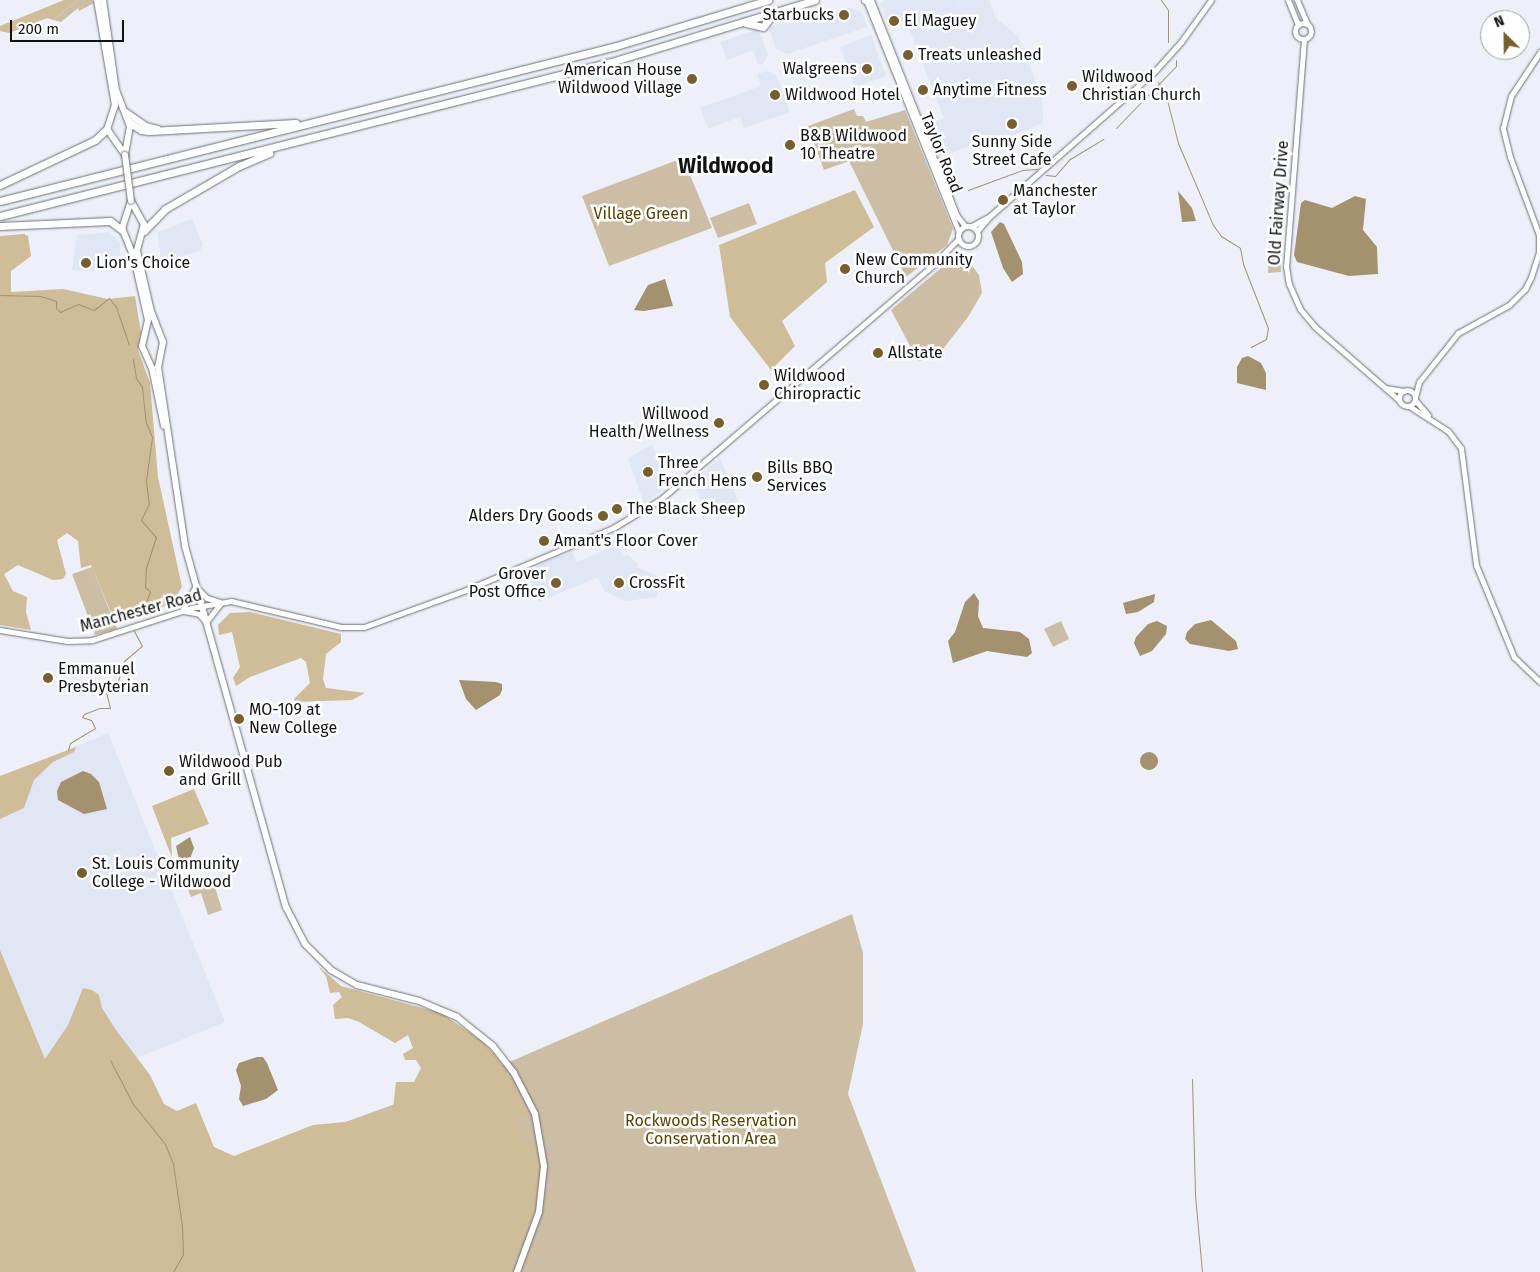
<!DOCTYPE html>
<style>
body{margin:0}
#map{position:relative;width:1540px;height:1272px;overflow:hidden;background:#edf0f8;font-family:"Fira Sans",sans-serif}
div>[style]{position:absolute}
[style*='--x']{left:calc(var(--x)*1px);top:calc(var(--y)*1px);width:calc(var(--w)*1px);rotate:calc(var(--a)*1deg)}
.built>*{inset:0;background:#e1e6f5}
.green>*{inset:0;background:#ccbea4}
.forest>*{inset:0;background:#cfbc99}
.water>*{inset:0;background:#a39170}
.round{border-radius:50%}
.stream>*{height:1px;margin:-0.5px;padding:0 0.5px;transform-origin:0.5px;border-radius:0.5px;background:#a39170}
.roads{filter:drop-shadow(0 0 1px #6d6f77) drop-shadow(0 0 1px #6d6f77)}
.tertiary>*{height:5px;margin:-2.5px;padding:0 2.5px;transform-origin:2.5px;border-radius:2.5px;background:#fff}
.tertiary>.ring{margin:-2.5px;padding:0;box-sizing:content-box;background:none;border:5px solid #fff;border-radius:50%}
.primary>*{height:6px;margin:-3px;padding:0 3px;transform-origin:3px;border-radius:3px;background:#fff}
.trunk>*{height:7px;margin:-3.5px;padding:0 3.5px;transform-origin:3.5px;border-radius:3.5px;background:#fff}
.bridges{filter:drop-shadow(0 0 1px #6d6f77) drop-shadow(0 0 1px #6d6f77)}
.primary-bridge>*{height:6px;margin:-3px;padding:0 3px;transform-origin:3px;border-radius:3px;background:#fff}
.dots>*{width:14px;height:14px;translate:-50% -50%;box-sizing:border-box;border:2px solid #fff;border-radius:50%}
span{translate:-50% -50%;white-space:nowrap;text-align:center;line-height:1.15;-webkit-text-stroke:5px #fff;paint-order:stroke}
.poi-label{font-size:16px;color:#111214}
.right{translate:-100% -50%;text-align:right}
.left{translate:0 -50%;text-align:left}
.street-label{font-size:16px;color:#111214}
.park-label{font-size:16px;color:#5c4200}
.district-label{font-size:21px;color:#111214;font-weight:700}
.north{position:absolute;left:1480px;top:10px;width:50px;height:50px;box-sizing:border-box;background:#fff;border:1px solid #a0a0a1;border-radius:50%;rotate:337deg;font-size:14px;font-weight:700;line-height:20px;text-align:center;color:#111214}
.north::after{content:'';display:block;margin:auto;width:18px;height:22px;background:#765e2f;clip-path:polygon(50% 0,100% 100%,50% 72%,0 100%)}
.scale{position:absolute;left:10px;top:20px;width:114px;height:22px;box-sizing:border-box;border:2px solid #111214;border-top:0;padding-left:6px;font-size:15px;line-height:18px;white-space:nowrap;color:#111214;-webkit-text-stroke:4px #fff;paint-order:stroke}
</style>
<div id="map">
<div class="built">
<div style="clip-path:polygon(884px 0,956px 0,959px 6px,970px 1px,959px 5px,957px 0,989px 0,996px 18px,1018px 36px,1042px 98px,1043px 123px,1003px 140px,991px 138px,939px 158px,926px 126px,944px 118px,906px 21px,889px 27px,881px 4px)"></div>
<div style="clip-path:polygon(848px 7px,862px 13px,867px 27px,787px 54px,776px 49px,769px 28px,771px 26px,801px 18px,811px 20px)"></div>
<div style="clip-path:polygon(758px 29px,768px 54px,764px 63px,758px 65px,753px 50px,727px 60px,720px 42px)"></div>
<div style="clip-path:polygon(871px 35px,886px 76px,855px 87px,840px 47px)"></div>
<div style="clip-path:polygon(767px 71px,777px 76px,790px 112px,744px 128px,740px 117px,708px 129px,700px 108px,761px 86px,757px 74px)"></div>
<div style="clip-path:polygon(192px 219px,203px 245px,200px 251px,161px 262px,158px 232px)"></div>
<div style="clip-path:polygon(109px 232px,120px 242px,120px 272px,72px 270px,77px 235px)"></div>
<div style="clip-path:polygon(652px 445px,671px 484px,644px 503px,628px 458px)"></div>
<div style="clip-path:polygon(720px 458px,740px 505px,709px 517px,693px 481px)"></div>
<div style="clip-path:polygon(617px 540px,624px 556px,628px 555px,638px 564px,637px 567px,664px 579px,656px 597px,626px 601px,604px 591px,598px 577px,539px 602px,526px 570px,572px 551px,577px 562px,610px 548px,608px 543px)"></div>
<div style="clip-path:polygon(108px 733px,225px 1022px,51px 1093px,0 969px,0 778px)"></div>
</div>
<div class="green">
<div style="clip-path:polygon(78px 0,92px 0,94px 3px,79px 11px,78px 8px,61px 22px,53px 20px)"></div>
<div style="clip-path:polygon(854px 109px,857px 116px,863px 116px,866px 122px,905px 110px,953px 229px,947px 245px,906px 277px,849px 161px,824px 170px,808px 126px)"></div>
<div style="clip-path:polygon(683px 158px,712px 228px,609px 266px,582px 196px)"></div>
<div style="clip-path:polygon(749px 203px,757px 224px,718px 238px,710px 218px)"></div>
<div style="clip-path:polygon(1270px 242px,1280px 243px,1281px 272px,1268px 273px)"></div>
<div style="clip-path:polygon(953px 258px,970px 263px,979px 275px,982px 293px,968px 317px,936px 358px,918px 361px,891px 310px)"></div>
<div style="clip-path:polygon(92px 567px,117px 629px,95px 635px,72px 574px)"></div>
<div style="clip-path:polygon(1061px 621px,1069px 639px,1053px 647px,1044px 629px)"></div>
<div style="clip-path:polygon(212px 877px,222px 910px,208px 915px,201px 893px,191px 897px,187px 887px)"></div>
<div style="clip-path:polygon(852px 914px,863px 953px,863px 1024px,848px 1094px,916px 1272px,0 1272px,0 1247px,500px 1066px)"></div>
</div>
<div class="forest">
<div style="clip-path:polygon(64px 0,78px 0,53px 20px,47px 18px,9px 33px,0 31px,0 26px)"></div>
<div style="clip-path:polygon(855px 190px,874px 227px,825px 263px,827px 282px,782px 321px,795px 346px,771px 370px,730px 317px,719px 245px)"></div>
<div style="clip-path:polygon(24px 234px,28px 236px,31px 256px,11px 271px,11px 292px,63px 289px,108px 299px,135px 296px,141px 333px,138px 350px,150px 383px,158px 477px,182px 587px,171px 604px,127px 619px,115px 622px,91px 565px,81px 568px,78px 541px,67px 533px,57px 540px,66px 574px,63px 579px,53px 580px,18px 565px,4px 574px,13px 591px,27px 597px,26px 612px,31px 630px,0 625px,0 236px)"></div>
<div style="clip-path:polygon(250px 612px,341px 634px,341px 642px,326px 654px,323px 679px,326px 688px,365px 693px,352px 700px,296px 702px,294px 699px,310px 683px,306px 662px,301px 658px,250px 677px,236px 686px,233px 678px,240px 667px,232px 632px,219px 635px,218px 625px,230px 613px)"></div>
<div style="clip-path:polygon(76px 747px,74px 752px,53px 762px,34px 780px,24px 808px,0 819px,0 776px)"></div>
<div style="clip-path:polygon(194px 789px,209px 824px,171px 838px,172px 858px,152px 806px)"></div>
<div style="clip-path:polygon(0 950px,45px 1059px,68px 1025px,83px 988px,92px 990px,99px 995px,102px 1008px,116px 1030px,150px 1075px,164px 1104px,177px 1111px,196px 1103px,214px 1147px,234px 1156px,313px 1125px,355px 1121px,393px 1108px,396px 1082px,414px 1082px,421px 1068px,416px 1060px,405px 1060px,403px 1054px,413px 1048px,408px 1035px,395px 1043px,359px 1022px,348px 1018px,335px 1019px,333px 1005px,342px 997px,339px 992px,330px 993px,326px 976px,318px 966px,341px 986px,441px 1013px,482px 1041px,497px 1057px,523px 1097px,530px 1115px,515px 1122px,519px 1133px,537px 1152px,541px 1162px,539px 1185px,536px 1205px,510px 1272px,0 1272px)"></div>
</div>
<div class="water">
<div style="clip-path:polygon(1178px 191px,1192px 208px,1196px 221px,1182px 222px)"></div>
<div style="clip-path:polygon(1355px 196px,1366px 199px,1363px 230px,1377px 247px,1378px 274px,1349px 276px,1297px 262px,1294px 255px,1301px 203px,1305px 200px,1332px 208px)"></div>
<div style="clip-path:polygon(1000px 222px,1004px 224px,1022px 262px,1023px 274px,1012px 282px,1003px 268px,991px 232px)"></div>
<div style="clip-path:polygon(665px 279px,673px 306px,644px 311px,634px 310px,648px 285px)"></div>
<div style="clip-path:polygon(1248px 356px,1261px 363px,1266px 373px,1266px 390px,1237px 383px,1237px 367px,1242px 358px)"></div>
<div style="clip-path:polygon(974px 593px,979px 601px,978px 616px,983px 628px,1020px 632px,1029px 639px,1032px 653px,1027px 657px,987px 651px,953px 663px,948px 641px,955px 632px,965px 602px)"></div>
<div style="clip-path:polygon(1155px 594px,1154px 602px,1138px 612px,1126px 614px,1123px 603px)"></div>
<div style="clip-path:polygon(1211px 620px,1236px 641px,1238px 649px,1229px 651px,1190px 644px,1185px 639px,1187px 632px,1195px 624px)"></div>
<div style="clip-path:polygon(1157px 621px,1167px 626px,1166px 634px,1152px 651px,1140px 656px,1134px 643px,1136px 637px,1148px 624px)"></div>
<div style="clip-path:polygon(459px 680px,496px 682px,502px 684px,502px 690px,500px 695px,476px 710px,466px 699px)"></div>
<div class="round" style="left:1140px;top:752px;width:18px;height:18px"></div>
<div style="clip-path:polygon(83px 771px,91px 774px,99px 782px,107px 809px,84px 814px,58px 800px,57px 791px,61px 782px)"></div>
<div style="clip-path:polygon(190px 837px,194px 848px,186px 870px,180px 864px,176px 846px)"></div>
<div style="clip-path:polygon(257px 1057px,263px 1057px,267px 1063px,278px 1090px,266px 1099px,243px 1106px,239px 1099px,241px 1086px,236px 1070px,239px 1063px)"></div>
</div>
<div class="stream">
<div style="--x:1161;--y:0;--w:12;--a:55"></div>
<div style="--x:1168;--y:10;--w:32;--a:90"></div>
<div style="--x:1158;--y:82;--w:16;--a:60"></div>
<div style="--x:1166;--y:96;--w:49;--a:75.7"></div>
<div style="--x:1178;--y:143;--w:89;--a:66.9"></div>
<div style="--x:1213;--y:225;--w:14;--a:54"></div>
<div style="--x:1221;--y:236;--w:22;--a:32"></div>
<div style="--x:1240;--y:248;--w:16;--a:79"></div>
<div style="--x:1243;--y:264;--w:69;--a:68.7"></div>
<div style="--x:1268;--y:328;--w:11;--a:100"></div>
<div style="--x:1266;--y:339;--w:17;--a:152"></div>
<div style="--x:1116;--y:128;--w:86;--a:-45.9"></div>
<div style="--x:1176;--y:66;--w:6;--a:-90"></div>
<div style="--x:1046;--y:175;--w:9;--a:6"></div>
<div style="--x:1055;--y:176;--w:23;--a:-49"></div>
<div style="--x:1070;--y:159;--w:39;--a:-31"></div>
<div style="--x:968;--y:190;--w:58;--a:-20.3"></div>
<div style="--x:1022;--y:170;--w:15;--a:-4"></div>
<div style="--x:0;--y:295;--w:40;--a:1.4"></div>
<div style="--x:40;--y:296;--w:17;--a:17"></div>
<div style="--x:56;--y:301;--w:7;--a:90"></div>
<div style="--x:56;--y:308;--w:6;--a:45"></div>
<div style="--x:60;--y:312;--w:20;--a:-24"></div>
<div style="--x:78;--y:304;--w:17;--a:21"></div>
<div style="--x:94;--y:310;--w:19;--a:-39"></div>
<div style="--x:109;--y:298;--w:11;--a:52"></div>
<div style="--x:116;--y:307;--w:40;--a:71.1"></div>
<div style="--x:133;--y:359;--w:19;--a:81"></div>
<div style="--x:136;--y:378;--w:11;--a:56"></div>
<div style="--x:142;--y:387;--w:36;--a:84"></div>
<div style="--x:146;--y:423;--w:15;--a:67"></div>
<div style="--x:152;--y:437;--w:44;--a:97.8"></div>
<div style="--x:146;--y:481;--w:23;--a:83"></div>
<div style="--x:149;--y:504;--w:18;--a:117"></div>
<div style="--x:141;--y:520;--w:23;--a:49"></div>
<div style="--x:156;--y:537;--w:33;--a:108"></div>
<div style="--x:146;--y:568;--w:19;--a:93"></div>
<div style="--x:145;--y:587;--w:6;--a:39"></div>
<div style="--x:150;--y:591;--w:26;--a:108"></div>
<div style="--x:68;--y:750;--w:7;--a:-74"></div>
<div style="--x:70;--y:743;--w:29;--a:-31"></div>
<div style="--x:95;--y:728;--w:9;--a:-117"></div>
<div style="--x:91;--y:720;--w:9;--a:-162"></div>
<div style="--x:82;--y:717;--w:4;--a:-56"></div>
<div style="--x:84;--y:714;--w:17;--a:-21"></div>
<div style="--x:100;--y:708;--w:10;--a:0"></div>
<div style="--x:110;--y:708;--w:16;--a:-104"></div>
<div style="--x:106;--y:692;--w:7;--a:-74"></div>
<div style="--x:108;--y:685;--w:11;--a:-22"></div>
<div style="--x:118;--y:681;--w:21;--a:-73"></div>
<div style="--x:124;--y:661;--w:23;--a:-40"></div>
<div style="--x:142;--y:646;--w:17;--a:-118"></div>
<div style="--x:110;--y:1060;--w:50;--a:62.4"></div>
<div style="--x:133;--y:1104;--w:51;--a:51.3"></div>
<div style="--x:165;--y:1144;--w:22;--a:68"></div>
<div style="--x:173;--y:1164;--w:63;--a:81.7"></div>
<div style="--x:182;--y:1226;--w:28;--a:88"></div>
<div style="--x:183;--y:1254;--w:21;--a:119"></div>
<div style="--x:1192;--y:1079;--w:116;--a:88.5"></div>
<div style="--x:1195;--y:1195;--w:77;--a:84.8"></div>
</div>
<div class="roads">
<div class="tertiary">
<div style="--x:866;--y:0;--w:250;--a:68.2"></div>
<div style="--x:871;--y:0;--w:232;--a:68.3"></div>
<div style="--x:957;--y:216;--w:13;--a:51"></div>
<div style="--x:1288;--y:0;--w:27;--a:68"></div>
<div style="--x:1297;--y:0;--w:26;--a:67"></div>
<div class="ring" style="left:1295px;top:23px;width:11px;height:11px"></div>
<div style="--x:1304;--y:39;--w:228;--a:94.5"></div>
<div style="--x:1286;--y:266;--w:18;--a:81"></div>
<div style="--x:1289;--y:284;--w:27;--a:66"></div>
<div style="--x:1300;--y:309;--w:23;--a:50"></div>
<div style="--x:1315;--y:327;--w:111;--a:41"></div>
<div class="ring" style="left:958px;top:226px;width:15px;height:15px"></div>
<div style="--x:972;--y:226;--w:18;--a:-29"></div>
<div style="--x:977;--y:231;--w:20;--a:-49"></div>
<div style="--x:990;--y:216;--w:218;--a:-41.3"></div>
<div style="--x:1154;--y:72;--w:40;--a:-48"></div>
<div style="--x:1181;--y:42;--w:52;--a:-54.5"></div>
<div style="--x:1385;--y:388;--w:19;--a:9"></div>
<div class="ring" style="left:1399px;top:390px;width:11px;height:11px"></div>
<div style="--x:1415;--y:397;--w:16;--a:-75"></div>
<div style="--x:1419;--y:382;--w:63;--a:-51.5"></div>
<div style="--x:1458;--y:333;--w:58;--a:-28.8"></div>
<div style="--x:1509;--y:305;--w:23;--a:-45"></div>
<div style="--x:1525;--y:289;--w:13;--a:-63"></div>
<div style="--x:1531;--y:277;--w:26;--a:-72"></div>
<div style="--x:1539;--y:252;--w:17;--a:-90"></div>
<div style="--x:1539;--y:235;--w:83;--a:-110.4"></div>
<div style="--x:1510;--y:157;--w:30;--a:-104"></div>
<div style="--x:1503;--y:128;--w:33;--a:-76"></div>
<div style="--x:1511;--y:96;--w:53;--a:-56.6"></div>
<div style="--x:1415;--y:400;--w:20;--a:49"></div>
<div style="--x:1409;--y:406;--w:46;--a:32.7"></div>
<div style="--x:1448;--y:431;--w:21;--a:53"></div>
<div style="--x:1461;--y:448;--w:118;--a:82.7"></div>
<div style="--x:1476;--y:565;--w:100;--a:67.6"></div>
<div style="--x:1514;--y:657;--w:36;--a:44"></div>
<div style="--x:198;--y:589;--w:13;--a:45"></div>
<div style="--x:207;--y:598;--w:14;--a:17"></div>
<div style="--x:183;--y:609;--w:26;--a:-61"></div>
<div style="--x:184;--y:611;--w:15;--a:11"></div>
<div style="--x:199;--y:614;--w:11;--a:49"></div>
<div style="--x:206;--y:622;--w:23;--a:-52"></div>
<div style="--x:0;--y:630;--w:68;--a:9.3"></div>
<div style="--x:67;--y:641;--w:25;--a:-2"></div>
<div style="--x:92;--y:640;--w:104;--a:-17.9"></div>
<div style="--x:191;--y:608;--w:41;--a:-9.9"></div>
<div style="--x:231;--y:601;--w:113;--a:13.3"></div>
<div style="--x:341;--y:627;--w:23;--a:0"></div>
<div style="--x:364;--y:627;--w:109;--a:-19.9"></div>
<div style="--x:466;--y:590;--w:160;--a:-22.9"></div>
<div style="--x:613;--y:528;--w:56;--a:-31.1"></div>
<div style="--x:661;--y:499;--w:360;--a:-40.7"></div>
<div style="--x:934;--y:264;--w:35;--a:-46"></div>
</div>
<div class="primary">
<div style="--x:97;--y:0;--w:107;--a:80.3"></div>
<div style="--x:115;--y:105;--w:25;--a:108"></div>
<div style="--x:107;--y:129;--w:32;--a:55"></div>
<div style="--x:103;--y:0;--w:91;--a:81.8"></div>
<div style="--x:116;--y:90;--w:39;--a:69"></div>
<div style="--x:130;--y:126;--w:28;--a:100"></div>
<div style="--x:126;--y:112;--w:24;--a:35"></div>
<div style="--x:146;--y:126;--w:12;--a:14"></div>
<div style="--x:131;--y:201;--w:26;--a:61"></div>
<div style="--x:144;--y:224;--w:28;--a:105"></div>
<div style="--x:137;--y:251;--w:62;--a:76.9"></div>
<div style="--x:151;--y:311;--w:33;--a:69"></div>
<div style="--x:163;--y:342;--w:25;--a:101"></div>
<div style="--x:158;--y:367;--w:181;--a:81.4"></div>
<div style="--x:185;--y:546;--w:375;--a:74.4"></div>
<div style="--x:286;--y:907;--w:42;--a:62.8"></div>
<div style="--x:305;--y:944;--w:37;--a:45"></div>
<div style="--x:331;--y:970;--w:30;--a:30"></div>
<div style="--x:357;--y:985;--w:64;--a:14.5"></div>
<div style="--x:419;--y:1001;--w:41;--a:22.8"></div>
<div style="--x:457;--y:1017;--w:46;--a:38.9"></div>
<div style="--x:493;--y:1046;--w:34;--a:52"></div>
<div style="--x:514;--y:1073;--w:46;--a:62.9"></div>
<div style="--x:535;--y:1114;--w:53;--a:80.2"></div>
<div style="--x:544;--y:1166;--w:46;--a:96.2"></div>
<div style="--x:539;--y:1212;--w:64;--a:110.1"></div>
<div style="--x:131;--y:201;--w:28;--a:108"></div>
<div style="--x:122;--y:228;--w:32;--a:68"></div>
<div style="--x:134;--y:258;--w:64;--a:77.3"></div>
<div style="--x:148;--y:320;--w:27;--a:103"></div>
<div style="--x:142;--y:346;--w:24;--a:66"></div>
<div style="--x:152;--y:368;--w:59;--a:78.3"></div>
</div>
<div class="trunk">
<div style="--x:865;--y:0;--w:2;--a:27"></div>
<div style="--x:746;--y:23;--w:17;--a:13"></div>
<div style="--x:763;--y:27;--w:16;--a:-52"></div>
<div style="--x:129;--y:122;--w:14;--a:34"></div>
<div style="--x:141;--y:130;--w:8;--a:7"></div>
<div style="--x:149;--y:131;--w:147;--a:-3.1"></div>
<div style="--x:0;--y:185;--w:105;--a:-25.3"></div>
<div style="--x:95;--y:140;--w:16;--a:-43"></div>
<div style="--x:0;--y:201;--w:635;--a:-14.12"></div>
<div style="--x:616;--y:46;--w:159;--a:-16.8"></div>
<div style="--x:0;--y:216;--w:630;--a:-14.15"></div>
<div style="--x:611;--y:62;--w:213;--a:-16.9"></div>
<div style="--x:0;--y:226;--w:110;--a:-2.6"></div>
<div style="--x:110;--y:221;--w:15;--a:37"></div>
<div style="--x:144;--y:231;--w:30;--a:-46"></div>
<div style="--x:165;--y:209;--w:86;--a:-30.2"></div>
<div style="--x:239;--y:166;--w:33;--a:-23"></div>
</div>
</div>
<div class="bridges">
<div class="primary-bridge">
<div style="--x:125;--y:155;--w:46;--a:82.6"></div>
</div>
</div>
<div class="dots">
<div style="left:844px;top:15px;background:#765e2f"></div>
<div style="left:894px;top:21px;background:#765e2f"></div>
<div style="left:908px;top:55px;background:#765e2f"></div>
<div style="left:867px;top:69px;background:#765e2f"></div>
<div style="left:692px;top:79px;background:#765e2f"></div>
<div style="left:1072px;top:86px;background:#765e2f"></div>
<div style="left:923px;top:90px;background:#765e2f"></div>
<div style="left:775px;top:95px;background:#765e2f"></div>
<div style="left:1012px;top:124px;background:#765e2f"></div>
<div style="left:790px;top:145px;background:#765e2f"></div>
<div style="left:1003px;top:200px;background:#765e2f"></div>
<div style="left:86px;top:263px;background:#765e2f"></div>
<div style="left:845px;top:269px;background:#765e2f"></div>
<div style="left:878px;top:353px;background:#765e2f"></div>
<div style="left:764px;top:385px;background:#765e2f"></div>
<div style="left:719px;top:423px;background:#765e2f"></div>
<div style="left:648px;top:472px;background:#765e2f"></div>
<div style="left:757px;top:477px;background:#765e2f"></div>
<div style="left:617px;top:509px;background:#765e2f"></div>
<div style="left:603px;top:516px;background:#765e2f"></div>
<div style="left:544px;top:541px;background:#765e2f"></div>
<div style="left:556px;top:583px;background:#765e2f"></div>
<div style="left:619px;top:583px;background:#765e2f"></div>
<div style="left:48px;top:678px;background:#765e2f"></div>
<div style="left:239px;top:719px;background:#765e2f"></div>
<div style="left:169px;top:771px;background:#765e2f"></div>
<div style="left:82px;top:873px;background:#765e2f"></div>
</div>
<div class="poi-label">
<span class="right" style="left:834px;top:15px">Starbucks</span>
<span class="left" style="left:904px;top:21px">El Maguey</span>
<span class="left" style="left:918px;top:55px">Treats unleashed</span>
<span class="right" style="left:857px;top:69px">Walgreens</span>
<span class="right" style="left:682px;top:79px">American House<br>Wildwood Village</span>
<span class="left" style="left:1082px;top:86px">Wildwood<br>Christian Church</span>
<span class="left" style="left:933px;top:90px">Anytime Fitness</span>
<span class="left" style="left:785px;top:95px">Wildwood Hotel</span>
<span class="left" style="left:800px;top:145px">B&amp;B Wildwood<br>10 Theatre</span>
<span style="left:1012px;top:151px">Sunny Side<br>Street Cafe</span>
<span class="left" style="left:1013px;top:200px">Manchester<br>at Taylor</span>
<span class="left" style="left:855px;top:269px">New Community<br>Church</span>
<span class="left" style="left:96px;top:263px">Lion's Choice</span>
<span class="left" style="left:888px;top:353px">Allstate</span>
<span class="left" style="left:774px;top:385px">Wildwood<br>Chiropractic</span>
<span class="right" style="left:709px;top:423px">Willwood<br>Health/Wellness</span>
<span class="left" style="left:658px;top:472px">Three<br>French Hens</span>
<span class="left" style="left:767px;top:477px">Bills BBQ<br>Services</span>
<span class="left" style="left:627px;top:509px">The Black Sheep</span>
<span class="right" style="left:593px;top:516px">Alders Dry Goods</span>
<span class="left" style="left:554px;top:541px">Amant's Floor Cover</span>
<span class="right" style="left:546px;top:583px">Grover<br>Post Office</span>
<span class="left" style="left:629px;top:583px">CrossFit</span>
<span class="left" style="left:58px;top:678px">Emmanuel<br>Presbyterian</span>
<span class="left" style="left:249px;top:719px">MO-109 at<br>New College</span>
<span class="left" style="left:179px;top:771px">Wildwood Pub<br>and Grill</span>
<span class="left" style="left:92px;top:873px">St. Louis Community<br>College - Wildwood</span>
</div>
<div class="street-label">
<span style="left:941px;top:153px;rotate:68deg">Taylor Road</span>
<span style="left:1279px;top:203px;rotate:-86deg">Old Fairway Drive</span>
<span style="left:141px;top:611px;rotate:-15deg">Manchester Road</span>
</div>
<div class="park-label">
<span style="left:641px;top:214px">Village Green</span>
<span style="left:711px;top:1130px">Rockwoods Reservation<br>Conservation Area</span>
</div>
<div class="district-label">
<span style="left:726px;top:166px">Wildwood</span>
</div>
<div class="north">N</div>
<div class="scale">200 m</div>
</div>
